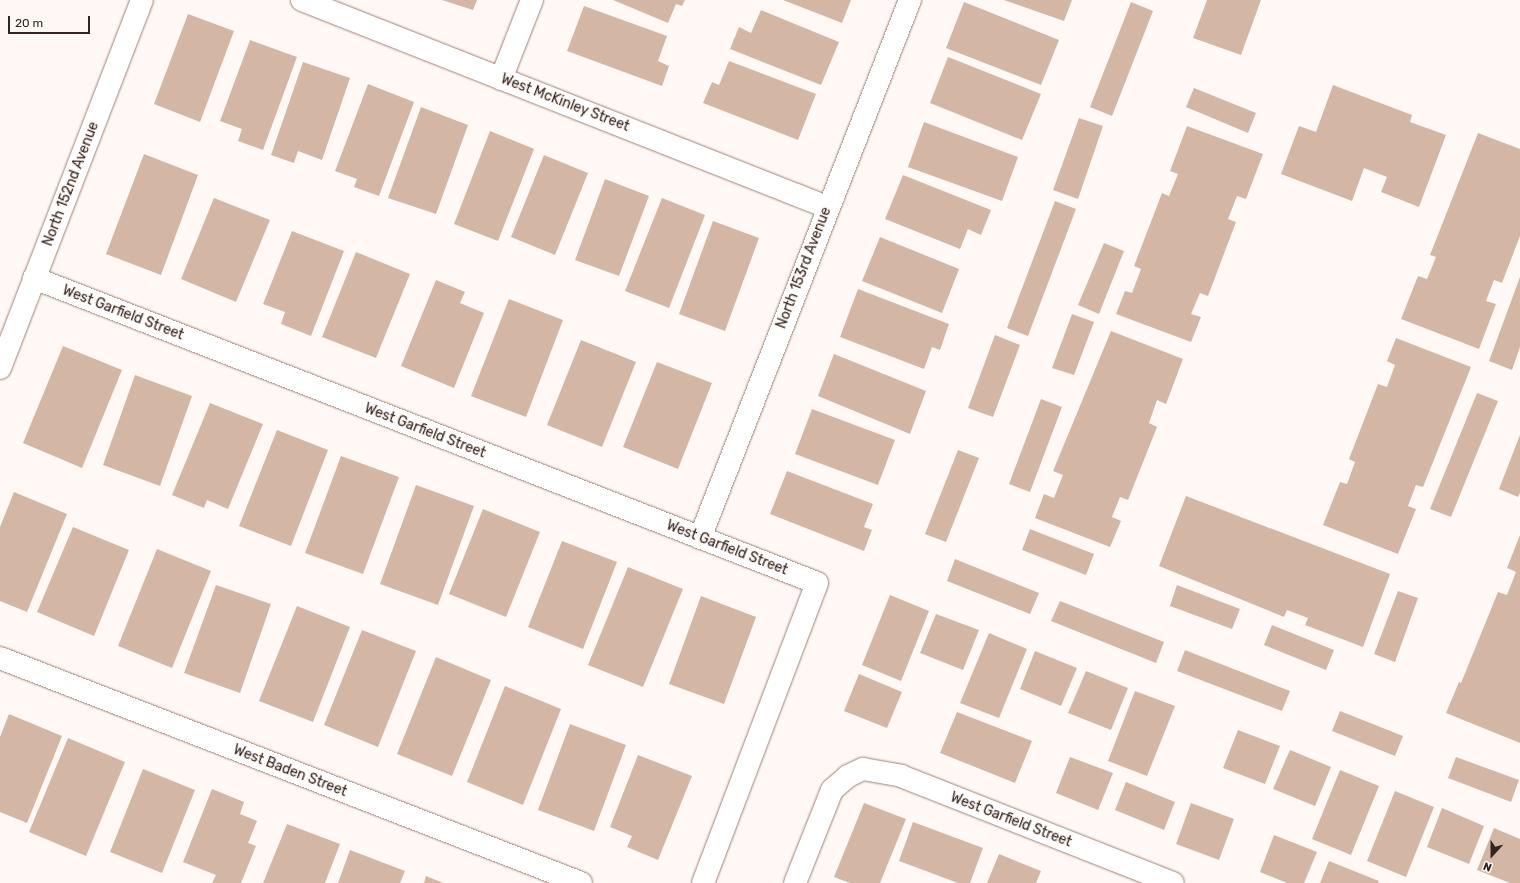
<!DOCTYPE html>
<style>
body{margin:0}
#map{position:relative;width:1520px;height:883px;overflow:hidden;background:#fff8f5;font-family:Rubik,sans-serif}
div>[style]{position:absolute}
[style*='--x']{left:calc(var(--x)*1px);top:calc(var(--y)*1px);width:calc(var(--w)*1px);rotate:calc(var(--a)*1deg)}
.building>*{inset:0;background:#d4b6a5}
.roads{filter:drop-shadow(0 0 1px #9e8272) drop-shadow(0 0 1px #9e8272)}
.minor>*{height:22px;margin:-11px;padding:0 11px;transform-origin:11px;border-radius:11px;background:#fff}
span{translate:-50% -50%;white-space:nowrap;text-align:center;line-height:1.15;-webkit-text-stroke:3px #fff8f5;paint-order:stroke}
.street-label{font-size:14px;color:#30251f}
.north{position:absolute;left:1472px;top:835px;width:40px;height:40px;-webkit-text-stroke:3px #fff8f5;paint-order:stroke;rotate:201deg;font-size:11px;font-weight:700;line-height:16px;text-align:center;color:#30251f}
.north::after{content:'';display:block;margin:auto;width:14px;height:18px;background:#30251f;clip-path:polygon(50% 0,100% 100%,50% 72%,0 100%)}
.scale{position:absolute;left:8px;top:16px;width:82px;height:18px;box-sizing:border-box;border:2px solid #30251f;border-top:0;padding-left:5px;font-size:12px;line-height:14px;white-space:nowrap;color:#30251f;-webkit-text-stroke:3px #fff8f5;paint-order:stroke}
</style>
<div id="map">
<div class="building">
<div style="clip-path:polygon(442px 0,477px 0,473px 10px)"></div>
<div style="clip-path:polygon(613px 0,685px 0,682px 6px,676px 4px,668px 23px)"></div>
<div style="clip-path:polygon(783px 0,851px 0,842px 23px)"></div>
<div style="clip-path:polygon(1004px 0,1072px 0,1064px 21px)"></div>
<div style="clip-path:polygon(1207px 0,1261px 0,1241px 55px,1193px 38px)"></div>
<div style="clip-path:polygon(964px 2px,1059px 40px,1041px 85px,946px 48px)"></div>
<div style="clip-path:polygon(1131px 2px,1153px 11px,1112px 116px,1090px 107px)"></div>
<div style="clip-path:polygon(584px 6px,667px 36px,658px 61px,669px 66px,662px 86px,567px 51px)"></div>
<div style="clip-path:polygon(761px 10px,839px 42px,821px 85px,730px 49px,739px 27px,751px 33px)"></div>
<div style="clip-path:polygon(188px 14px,234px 31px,200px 122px,154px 104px)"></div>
<div style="clip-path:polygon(250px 40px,297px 57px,263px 150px,238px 141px,242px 129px,220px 121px)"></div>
<div style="clip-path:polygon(948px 57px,1041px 94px,1022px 140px,930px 103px)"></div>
<div style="clip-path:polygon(729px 61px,816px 94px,798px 140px,703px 103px,712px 82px,719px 85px)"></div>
<div style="clip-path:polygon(303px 62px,350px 78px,322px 160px,298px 151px,294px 163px,271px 155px)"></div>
<div style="clip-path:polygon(368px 84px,414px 102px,379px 196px,354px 187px,357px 179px,335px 171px)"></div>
<div style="clip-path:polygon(1333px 85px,1412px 115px,1410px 122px,1446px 135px,1419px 207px,1381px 192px,1387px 177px,1364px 168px,1352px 201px,1281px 174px,1299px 126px,1316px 132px)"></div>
<div style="clip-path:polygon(1194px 88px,1256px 113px,1248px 133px,1186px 107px)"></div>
<div style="clip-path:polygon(421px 107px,468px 125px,436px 214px,388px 198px)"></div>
<div style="clip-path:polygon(1079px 118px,1103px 126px,1078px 199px,1053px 190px)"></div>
<div style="clip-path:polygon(924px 122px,1018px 157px,1002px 201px,908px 167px)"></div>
<div style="clip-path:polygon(1187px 126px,1263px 154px,1246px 199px,1237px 196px,1228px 219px,1236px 222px,1208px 296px,1200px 293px,1191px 314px,1201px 317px,1191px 342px,1116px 314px,1125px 291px,1132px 293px,1141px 269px,1134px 266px,1162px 193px,1169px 196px,1178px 174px,1170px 171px)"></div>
<div style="clip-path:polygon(490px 131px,534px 149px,498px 241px,454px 224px)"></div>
<div style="clip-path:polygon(1478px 133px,1520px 149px,1520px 236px,1502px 283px,1494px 280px,1486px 301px,1496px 304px,1479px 349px,1401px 319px,1418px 276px,1427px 279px,1436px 257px,1430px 255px)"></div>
<div style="clip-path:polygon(144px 154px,198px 175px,161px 275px,106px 254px)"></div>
<div style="clip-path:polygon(544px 155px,588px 173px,555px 255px,511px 237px)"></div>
<div style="clip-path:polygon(903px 175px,991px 210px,981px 235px,968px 229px,960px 249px,885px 219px)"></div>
<div style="clip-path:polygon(605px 179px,649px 196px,619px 276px,575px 260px)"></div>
<div style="clip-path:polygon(214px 198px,270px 220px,236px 302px,181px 279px)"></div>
<div style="clip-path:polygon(662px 198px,705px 215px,669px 308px,625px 291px)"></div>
<div style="clip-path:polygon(1055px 201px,1076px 209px,1028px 336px,1007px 328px)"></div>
<div style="clip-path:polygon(713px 221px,759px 238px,725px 331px,679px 314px)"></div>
<div style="clip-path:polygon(292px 231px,344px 251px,311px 336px,281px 324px,285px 312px,263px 304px)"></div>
<div style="clip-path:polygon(880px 237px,959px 269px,942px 313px,862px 281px)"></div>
<div style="clip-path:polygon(1104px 243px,1124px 251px,1099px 314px,1078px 305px)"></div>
<div style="clip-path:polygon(356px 252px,410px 274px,376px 358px,322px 337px)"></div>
<div style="clip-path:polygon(1520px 277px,1520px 347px,1512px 370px,1489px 361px)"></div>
<div style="clip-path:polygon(436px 280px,465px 292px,460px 303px,484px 313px,454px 388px,401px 366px)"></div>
<div style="clip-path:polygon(858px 289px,949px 324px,940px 350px,932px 347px,924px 369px,840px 337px)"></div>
<div style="clip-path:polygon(509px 299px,563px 320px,526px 417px,471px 396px)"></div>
<div style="clip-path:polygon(1072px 314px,1094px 322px,1074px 375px,1052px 368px)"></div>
<div style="clip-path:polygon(1111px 331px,1183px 359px,1166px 404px,1157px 400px,1149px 423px,1157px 427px,1128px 500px,1120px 497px,1112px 517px,1121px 521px,1110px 547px,1035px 518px,1044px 494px,1054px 498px,1063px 475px,1053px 471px)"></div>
<div style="clip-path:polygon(995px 335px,1020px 345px,993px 417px,968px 408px)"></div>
<div style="clip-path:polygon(1396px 338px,1471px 367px,1423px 487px,1416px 485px,1408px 506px,1416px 509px,1398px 554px,1323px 525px,1340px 482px,1347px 484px,1355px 462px,1349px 459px,1378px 384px,1387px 387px,1395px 365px,1387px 361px)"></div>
<div style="clip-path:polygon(581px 340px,636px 362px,602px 447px,547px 425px)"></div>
<div style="clip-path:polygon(63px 346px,122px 370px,82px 468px,23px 443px)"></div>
<div style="clip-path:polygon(834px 354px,926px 391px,910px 434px,818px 396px)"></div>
<div style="clip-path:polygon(657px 362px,712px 383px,678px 469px,623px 447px)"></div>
<div style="clip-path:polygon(135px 375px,192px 396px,160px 486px,103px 465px)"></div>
<div style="clip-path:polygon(1477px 393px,1498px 401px,1451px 517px,1430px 509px)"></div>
<div style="clip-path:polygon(1041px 399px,1062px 407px,1030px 492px,1009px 484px)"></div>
<div style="clip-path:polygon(210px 403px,263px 424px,228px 509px,207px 500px,204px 508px,172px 495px)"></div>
<div style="clip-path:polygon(812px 409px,895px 440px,878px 485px,795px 454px)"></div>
<div style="clip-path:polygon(277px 430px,328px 450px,291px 546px,239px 526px)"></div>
<div style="clip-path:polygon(1520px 435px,1520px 493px,1518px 497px,1499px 489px)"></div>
<div style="clip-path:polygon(958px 450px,979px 458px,946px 542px,925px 534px)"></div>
<div style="clip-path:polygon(341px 456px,399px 477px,363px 574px,305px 553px)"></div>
<div style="clip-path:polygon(787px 471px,873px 504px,864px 527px,872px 530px,864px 551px,770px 514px)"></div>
<div style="clip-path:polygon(416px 485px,474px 506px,438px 605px,380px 584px)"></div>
<div style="clip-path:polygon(14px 492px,67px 514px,27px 612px,0 601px,0 527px)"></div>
<div style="clip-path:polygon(1186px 496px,1390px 574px,1363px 647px,1305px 625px,1308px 618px,1287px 610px,1284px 617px,1159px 566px)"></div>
<div style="clip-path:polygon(483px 509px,540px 532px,506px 617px,449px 594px)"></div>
<div style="clip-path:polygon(73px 527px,129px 550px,94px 636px,37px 612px)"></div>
<div style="clip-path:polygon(1030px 529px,1094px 554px,1086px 575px,1022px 550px)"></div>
<div style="clip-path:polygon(1520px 535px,1520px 743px,1446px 713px,1459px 682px,1461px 683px,1498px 592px,1507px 595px,1516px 572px,1507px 568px)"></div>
<div style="clip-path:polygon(562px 541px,617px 562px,583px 649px,528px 627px)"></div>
<div style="clip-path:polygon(157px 549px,211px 571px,172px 668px,118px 646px)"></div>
<div style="clip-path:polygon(955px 559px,1039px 593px,1030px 614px,947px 581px)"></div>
<div style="clip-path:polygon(628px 567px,683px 589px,643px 687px,588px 665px)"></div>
<div style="clip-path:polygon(216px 585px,271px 604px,240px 693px,184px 673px)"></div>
<div style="clip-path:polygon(1177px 585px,1240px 609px,1232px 629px,1170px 606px)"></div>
<div style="clip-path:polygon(1398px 591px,1418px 598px,1395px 662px,1374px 654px)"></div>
<div style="clip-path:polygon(890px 595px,929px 611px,901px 681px,862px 665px)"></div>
<div style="clip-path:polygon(701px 596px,756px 617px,724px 704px,669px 684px)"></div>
<div style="clip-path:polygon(1060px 601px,1164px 642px,1156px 663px,1051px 621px)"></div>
<div style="clip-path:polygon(297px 606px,350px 627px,313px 722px,259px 701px)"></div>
<div style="clip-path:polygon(936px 614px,979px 630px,963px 670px,920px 653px)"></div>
<div style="clip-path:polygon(1272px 625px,1334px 650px,1326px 670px,1264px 645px)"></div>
<div style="clip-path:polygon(362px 630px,416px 651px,378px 747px,324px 725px)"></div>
<div style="clip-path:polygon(989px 633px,1027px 649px,999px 718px,960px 703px)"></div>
<div style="clip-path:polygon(1185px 650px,1290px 691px,1282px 711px,1177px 671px)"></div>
<div style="clip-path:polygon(1035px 651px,1077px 668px,1061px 706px,1020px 689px)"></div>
<div style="clip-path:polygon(436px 657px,491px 680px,452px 776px,397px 754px)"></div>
<div style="clip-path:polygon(1086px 671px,1128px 688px,1111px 730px,1068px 713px)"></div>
<div style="clip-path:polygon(859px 674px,902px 692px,887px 728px,844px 711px)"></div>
<div style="clip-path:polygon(505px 686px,561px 709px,523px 805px,467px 782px)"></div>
<div style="clip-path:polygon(1135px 691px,1175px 706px,1147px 776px,1108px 761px)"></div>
<div style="clip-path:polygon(1340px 711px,1403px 736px,1395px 756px,1332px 731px)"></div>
<div style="clip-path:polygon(957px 712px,1032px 741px,1015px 783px,940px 753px)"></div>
<div style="clip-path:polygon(9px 714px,62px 736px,27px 823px,0 812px,0 737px)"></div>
<div style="clip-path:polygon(570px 724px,626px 745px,594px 831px,538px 810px)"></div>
<div style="clip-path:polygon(1238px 730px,1280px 746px,1265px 784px,1223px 768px)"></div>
<div style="clip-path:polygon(68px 738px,125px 762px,86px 856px,29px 832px)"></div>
<div style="clip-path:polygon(1290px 750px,1331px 767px,1315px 806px,1273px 789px)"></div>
<div style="clip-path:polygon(638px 755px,692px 776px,658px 860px,627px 847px,632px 836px,610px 827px)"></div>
<div style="clip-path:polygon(1070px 757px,1113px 773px,1098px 810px,1056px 793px)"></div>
<div style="clip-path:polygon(1456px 757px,1519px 780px,1511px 802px,1448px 778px)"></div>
<div style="clip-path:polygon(143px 769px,195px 790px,162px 873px,110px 852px)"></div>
<div style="clip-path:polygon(1340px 770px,1379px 786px,1351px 855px,1312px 839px)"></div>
<div style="clip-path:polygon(1126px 782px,1175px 802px,1164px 830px,1115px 810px)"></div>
<div style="clip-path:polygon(212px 789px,244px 802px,240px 814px,257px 821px,248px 843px,256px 846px,241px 883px,212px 883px,216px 875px,183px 862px)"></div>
<div style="clip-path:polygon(1395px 791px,1434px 807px,1406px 877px,1367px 861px)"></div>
<div style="clip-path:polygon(864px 803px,906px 819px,880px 883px,850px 883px,834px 877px)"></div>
<div style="clip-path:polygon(1191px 803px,1234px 819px,1219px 860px,1176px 844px)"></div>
<div style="clip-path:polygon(1442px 808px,1484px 826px,1469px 864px,1427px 847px)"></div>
<div style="clip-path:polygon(913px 822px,983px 848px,970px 883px,958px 883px,899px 861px)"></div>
<div style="clip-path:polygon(287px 824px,340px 844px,325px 883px,263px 883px)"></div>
<div style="clip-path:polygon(1494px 828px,1520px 839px,1520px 883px,1510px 883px,1477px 870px)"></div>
<div style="clip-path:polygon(1274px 835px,1317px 852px,1304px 883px,1287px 883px,1260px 872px)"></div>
<div style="clip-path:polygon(350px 850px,405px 871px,400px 883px,338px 883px)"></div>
<div style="clip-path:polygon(999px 854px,1041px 871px,1036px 883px,987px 883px)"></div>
<div style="clip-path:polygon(1329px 861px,1379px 881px,1378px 883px,1320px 883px)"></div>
<div style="clip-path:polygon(426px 876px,443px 883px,424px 883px)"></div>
</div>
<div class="roads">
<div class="minor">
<div style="--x:302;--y:0;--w:564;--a:21.52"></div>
<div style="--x:501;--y:79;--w:85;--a:-68.6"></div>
<div style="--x:34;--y:278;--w:840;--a:21.28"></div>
<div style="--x:817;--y:583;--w:321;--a:110.8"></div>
<div style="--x:0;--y:368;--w:394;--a:-68.9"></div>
<div style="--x:700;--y:538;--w:578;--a:-68.68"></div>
<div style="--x:0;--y:658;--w:623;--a:21.17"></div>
<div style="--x:795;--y:883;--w:100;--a:-68.3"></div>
<div style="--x:832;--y:790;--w:21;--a:-41"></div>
<div style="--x:848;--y:776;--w:17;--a:-25"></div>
<div style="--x:863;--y:769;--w:39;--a:10"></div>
<div style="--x:901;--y:776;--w:292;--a:21.5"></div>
</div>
</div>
<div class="street-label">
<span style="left:565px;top:103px;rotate:21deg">West McKinley Street</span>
<span style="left:71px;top:184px;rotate:-69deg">North 152nd Avenue</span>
<span style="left:804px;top:268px;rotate:-69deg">North 153rd Avenue</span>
<span style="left:123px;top:313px;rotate:21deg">West Garfield Street</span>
<span style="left:425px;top:431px;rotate:21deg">West Garfield Street</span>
<span style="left:727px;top:548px;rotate:21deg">West Garfield Street</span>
<span style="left:290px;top:771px;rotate:21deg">West Baden Street</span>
<span style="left:1011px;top:820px;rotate:21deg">West Garfield Street</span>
</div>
<div class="north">N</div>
<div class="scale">20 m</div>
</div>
